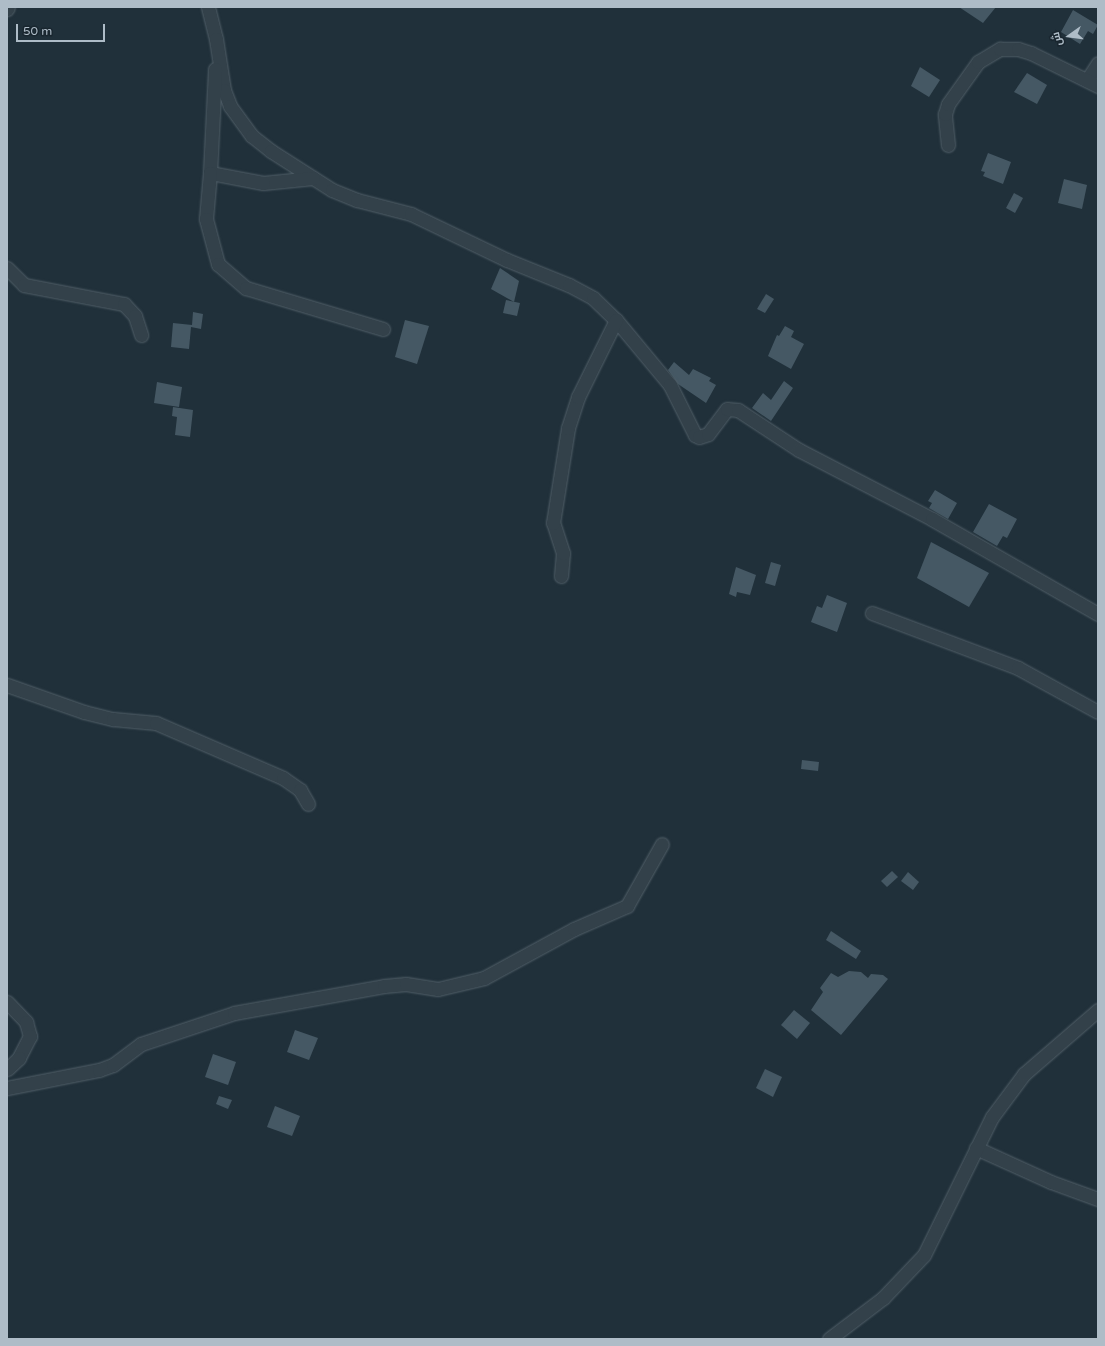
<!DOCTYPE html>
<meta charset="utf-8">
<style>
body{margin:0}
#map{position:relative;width:1105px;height:1346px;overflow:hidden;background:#20303a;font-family:"Varela Round",Cairo,sans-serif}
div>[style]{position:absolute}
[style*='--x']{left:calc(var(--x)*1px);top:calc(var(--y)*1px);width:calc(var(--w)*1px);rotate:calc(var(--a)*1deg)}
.building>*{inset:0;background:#455864}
.roads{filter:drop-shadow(0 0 1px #515f68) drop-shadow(0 0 1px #515f68)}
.minor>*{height:13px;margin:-6.5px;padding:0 6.5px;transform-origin:6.5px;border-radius:6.5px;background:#33414a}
span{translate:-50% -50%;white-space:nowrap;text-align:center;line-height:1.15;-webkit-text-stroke:3px #19262f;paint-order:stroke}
.frame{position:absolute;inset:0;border:8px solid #aebcc7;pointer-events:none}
.north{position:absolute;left:1049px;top:16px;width:40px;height:40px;-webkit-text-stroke:3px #19262f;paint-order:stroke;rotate:256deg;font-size:11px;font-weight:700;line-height:16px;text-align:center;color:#aebcc7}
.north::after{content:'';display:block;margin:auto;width:14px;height:18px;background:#aebcc7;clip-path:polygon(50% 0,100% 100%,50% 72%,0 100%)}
.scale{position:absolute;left:16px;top:24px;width:89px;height:18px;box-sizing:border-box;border:2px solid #aebcc7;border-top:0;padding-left:5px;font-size:12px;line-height:14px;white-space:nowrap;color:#aebcc7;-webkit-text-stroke:3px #19262f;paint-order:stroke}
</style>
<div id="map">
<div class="building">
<div style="clip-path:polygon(959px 7px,996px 7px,983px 23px)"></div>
<div style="clip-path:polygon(1073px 10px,1098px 25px,1093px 34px,1088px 31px,1080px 44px,1061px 32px)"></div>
<div style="clip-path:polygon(920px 67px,940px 80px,929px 97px,911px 86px)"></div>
<div style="clip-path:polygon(1027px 73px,1047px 85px,1037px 104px,1014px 92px)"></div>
<div style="clip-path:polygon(988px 153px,1011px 162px,1003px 184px,983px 176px,985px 172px,981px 171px)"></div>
<div style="clip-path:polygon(1064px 179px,1087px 185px,1082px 209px,1058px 203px)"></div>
<div style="clip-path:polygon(1014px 193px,1023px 198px,1015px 213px,1006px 208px)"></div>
<div style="clip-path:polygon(500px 268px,519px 281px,514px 302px,491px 289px)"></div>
<div style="clip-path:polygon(766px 294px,774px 299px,765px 313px,757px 309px)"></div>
<div style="clip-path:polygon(506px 300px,520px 303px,517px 316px,503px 313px)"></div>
<div style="clip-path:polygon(193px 312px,203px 314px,201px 329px,191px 327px,189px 349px,171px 347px,173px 323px,192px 325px)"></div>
<div style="clip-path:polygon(405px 320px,429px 326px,417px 364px,395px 357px)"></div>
<div style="clip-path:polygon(785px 326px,794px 331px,791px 337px,804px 344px,791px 369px,768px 356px,777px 335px,779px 336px)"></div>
<div style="clip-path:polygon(674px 362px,689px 375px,693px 369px,711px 378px,709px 381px,716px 385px,706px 403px,678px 384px,668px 370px)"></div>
<div style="clip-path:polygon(784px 381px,793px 388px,771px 421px,752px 408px,763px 393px,771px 400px)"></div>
<div style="clip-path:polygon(157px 382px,182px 387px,179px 407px,154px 403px)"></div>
<div style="clip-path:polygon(173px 407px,193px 410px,190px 437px,175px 435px,177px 417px,172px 416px)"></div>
<div style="clip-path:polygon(935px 490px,957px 503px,948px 519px,929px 508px,932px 503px,928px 501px)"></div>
<div style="clip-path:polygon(989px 504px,1017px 519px,1007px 538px,1003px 536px,997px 546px,973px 532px)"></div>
<div style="clip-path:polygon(931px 542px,989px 573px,969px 607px,917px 578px)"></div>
<div style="clip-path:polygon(771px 562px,781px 565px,775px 586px,765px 583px)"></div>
<div style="clip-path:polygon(736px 567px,756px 575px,750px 595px,737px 592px,736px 597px,729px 594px)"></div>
<div style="clip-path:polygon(827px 595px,847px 603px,837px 632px,811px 622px,817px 606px,822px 608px)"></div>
<div style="clip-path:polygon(802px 760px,819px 762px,818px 771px,801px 769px)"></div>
<div style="clip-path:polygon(892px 871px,898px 877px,887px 887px,881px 881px)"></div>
<div style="clip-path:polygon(908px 872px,919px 882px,913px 890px,901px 881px)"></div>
<div style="clip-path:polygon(831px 931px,861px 951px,856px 959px,826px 940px)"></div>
<div style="clip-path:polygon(849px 971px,861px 972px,868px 978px,871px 974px,883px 975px,888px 979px,841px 1035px,811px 1010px,823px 992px,820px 988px,831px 973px,838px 977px)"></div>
<div style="clip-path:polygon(794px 1010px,810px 1023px,797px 1039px,781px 1025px)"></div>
<div style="clip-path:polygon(295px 1030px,318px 1038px,309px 1060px,287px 1052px)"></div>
<div style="clip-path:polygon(213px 1054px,236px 1062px,228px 1085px,205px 1077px)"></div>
<div style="clip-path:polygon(765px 1069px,782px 1077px,773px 1097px,756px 1088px)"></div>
<div style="clip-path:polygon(219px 1096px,232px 1100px,228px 1109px,216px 1104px)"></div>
<div style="clip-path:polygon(275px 1106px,300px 1116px,292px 1136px,267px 1127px)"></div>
</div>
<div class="roads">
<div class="minor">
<div style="--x:208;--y:7;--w:33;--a:76"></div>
<div style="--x:216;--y:39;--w:52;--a:81.1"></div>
<div style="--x:224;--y:90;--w:17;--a:69"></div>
<div style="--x:230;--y:106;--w:37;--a:54"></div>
<div style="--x:252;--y:136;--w:24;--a:38"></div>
<div style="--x:271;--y:151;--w:72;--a:32.6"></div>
<div style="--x:332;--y:190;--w:27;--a:22"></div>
<div style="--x:357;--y:200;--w:56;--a:14.5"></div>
<div style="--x:411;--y:214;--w:106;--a:25.6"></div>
<div style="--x:507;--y:260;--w:67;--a:22"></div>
<div style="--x:569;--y:285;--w:27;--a:28"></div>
<div style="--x:593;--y:298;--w:32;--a:44"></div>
<div style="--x:616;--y:320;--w:85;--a:50.3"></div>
<div style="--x:670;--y:385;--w:56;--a:63.4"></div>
<div style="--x:695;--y:435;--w:4;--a:27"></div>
<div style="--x:699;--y:437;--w:9;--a:-18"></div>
<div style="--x:708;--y:434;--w:31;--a:-53"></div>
<div style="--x:727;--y:409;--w:11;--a:5"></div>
<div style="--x:738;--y:410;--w:73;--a:33.3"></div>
<div style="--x:799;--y:450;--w:150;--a:27.4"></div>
<div style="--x:932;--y:519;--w:191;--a:29.8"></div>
<div style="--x:7;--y:9;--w:2;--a:-63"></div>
<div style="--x:1087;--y:80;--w:20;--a:-57"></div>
<div style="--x:948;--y:145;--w:31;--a:-96"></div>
<div style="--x:945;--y:114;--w:10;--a:-73"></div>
<div style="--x:948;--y:104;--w:52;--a:-54.5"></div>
<div style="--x:978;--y:62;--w:26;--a:-31"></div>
<div style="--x:1000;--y:49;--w:18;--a:0"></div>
<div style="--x:1018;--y:49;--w:14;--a:17"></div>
<div style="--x:1031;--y:53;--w:75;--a:26.2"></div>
<div style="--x:210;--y:173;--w:104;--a:-87.2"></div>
<div style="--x:313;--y:178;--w:50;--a:174.3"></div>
<div style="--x:263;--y:183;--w:54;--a:-169.3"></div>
<div style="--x:210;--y:173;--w:46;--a:95"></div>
<div style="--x:206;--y:219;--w:47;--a:75.1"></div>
<div style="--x:218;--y:264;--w:37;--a:41"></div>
<div style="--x:246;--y:288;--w:143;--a:16.7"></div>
<div style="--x:7;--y:268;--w:24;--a:45"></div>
<div style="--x:24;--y:285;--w:102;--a:10.8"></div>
<div style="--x:124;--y:304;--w:16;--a:47"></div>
<div style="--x:135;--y:316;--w:20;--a:72"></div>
<div style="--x:561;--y:576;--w:23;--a:-85"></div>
<div style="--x:563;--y:553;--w:32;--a:-108"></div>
<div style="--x:553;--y:523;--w:96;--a:-81"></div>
<div style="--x:568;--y:428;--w:33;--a:-72"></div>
<div style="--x:578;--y:397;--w:86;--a:-63.7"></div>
<div style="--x:872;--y:613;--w:156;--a:20.6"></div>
<div style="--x:1018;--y:668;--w:91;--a:28.8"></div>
<div style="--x:7;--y:685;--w:82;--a:19.3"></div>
<div style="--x:84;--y:712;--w:30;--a:14"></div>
<div style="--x:113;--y:719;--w:43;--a:5.3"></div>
<div style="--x:156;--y:723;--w:138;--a:23.4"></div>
<div style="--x:283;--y:778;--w:21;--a:35"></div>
<div style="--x:300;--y:790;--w:16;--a:60"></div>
<div style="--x:7;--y:1002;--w:28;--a:46"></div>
<div style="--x:26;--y:1022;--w:15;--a:74"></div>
<div style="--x:30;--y:1036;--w:25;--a:117"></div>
<div style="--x:19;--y:1058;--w:16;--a:137"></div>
<div style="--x:7;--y:1088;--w:94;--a:-11.1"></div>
<div style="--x:99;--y:1070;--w:15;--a:-20"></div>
<div style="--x:113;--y:1065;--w:35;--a:-37"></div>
<div style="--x:141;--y:1044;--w:98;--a:-18.4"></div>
<div style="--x:234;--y:1013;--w:152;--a:-10.2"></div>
<div style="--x:384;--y:986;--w:22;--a:-5"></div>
<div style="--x:406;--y:984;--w:32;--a:9"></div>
<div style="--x:438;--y:989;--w:47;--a:-13.4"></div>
<div style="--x:484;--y:978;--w:102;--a:-28.6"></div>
<div style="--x:574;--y:929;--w:58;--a:-23.5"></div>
<div style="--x:627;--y:906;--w:71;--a:-60.6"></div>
<div style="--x:976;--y:1148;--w:82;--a:24.4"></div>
<div style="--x:1051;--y:1182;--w:50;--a:19.9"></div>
<div style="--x:829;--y:1339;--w:68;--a:-37.2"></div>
<div style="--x:883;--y:1298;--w:59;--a:-46.4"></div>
<div style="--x:924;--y:1255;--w:154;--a:-63.8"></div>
<div style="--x:992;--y:1117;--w:54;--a:-53.3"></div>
<div style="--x:1024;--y:1074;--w:98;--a:-40.9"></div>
</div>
</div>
<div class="frame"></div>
<div class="north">ش</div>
<div class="scale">50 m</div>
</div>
